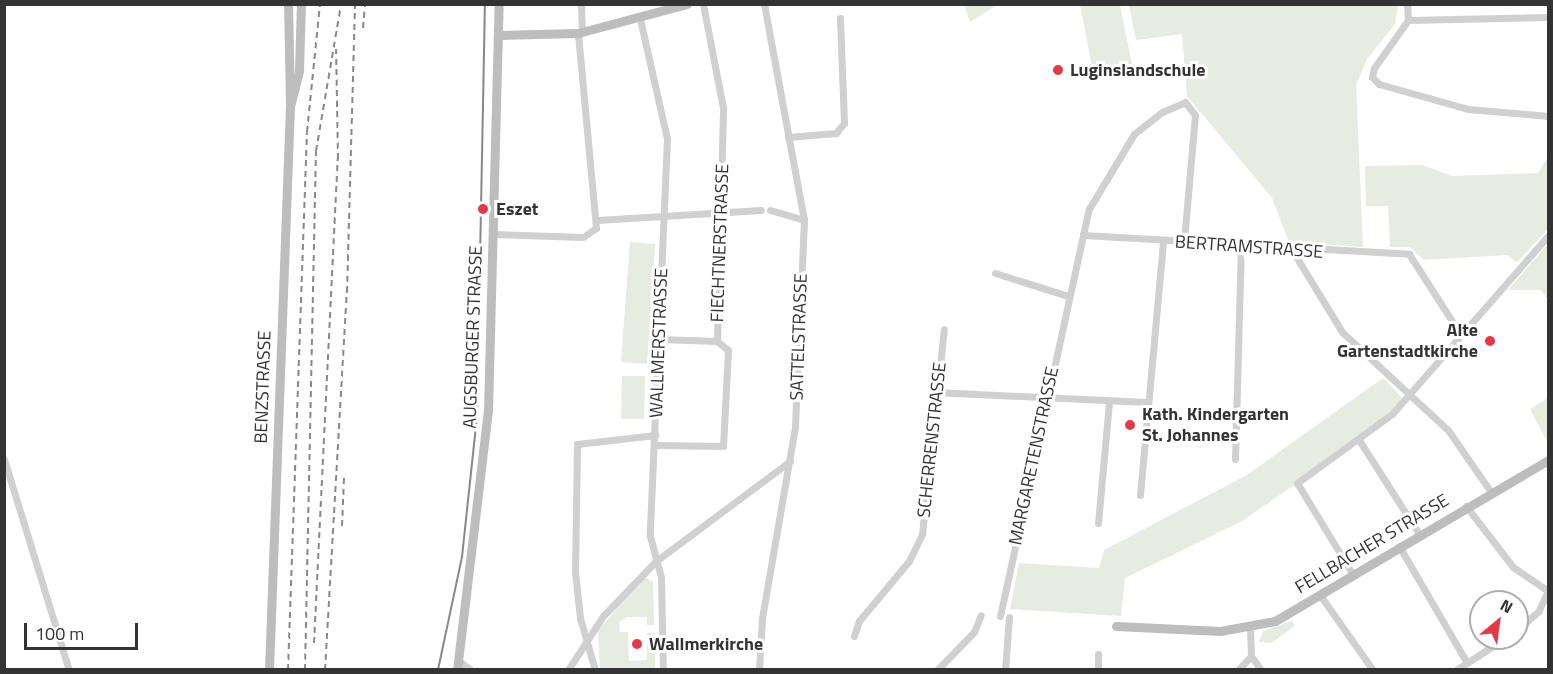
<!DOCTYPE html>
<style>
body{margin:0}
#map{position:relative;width:1553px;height:674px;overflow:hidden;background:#fff;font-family:"Titillium Web",sans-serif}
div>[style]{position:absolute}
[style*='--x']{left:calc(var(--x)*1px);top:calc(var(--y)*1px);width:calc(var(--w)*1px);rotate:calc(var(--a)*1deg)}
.green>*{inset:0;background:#e6ecdf}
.street>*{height:7px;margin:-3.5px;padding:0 3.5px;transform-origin:3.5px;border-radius:3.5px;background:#d0d0d0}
.secondary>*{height:9px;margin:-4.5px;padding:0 4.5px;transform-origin:4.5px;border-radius:4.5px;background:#bdbdbd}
.tram>*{height:1.5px;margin:-0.75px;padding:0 0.75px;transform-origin:0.75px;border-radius:0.75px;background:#888}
.rail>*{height:2px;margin-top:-1px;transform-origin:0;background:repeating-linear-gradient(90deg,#888 0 6px,transparent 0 10.5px)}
.dots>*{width:16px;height:16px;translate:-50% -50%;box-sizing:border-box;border:3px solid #fff;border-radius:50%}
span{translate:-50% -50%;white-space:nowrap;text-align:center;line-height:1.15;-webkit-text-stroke:6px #fff;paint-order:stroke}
.poi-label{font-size:18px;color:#333;font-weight:700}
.left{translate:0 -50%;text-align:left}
.right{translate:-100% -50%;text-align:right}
.street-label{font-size:18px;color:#333}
.frame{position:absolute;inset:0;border:6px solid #333;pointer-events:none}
.north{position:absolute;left:1469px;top:590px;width:60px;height:60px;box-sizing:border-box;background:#fff;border:2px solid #adadad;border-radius:50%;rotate:29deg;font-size:16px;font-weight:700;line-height:24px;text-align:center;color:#333}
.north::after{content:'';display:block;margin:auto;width:21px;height:27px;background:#e63946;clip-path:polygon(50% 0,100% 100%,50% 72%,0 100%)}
.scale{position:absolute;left:24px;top:623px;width:114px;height:27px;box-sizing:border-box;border:3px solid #333;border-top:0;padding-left:8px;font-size:18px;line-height:21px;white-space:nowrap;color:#333;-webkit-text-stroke:4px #fff;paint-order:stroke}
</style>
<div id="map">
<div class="green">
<div style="clip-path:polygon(964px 5px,964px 4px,997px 5px,970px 22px)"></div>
<div style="clip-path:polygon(1080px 5px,1120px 5px,1133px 69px,1094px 77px)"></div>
<div style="clip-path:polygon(1129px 5px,1398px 5px,1395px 24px,1367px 59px,1356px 85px,1363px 247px,1289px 242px,1272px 198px,1187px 96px,1182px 34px,1136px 40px)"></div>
<div style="clip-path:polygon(1548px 157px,1548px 229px,1517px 262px,1507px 255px,1424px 260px,1410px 247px,1390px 247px,1388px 206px,1366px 206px,1365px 166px,1422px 165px,1452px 176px,1538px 173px)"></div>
<div style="clip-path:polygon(630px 242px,655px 244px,647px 364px,621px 362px)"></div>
<div style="clip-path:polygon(1548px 244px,1548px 300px,1541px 290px,1508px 290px)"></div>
<div style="clip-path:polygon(622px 376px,645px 376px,644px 419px,621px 419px)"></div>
<div style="clip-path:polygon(1383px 378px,1402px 398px,1382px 425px,1242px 521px,1125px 578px,1121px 616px,1010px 609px,1019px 563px,1099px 568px,1104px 550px,1247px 475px)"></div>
<div style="clip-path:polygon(1548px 398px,1548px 443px,1530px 409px)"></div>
<div style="clip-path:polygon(643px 576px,653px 582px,654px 625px,647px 625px,647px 617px,628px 617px,619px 622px,620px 632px,628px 632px,629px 661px,647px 660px,647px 633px,655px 633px,655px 669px,600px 669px,598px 631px)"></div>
<div style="clip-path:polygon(1292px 621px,1295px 626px,1271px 643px,1259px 642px,1263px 631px)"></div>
</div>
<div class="street">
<div style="--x:581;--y:4;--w:28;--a:88"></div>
<div style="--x:1407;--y:4;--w:16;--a:86"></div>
<div style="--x:640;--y:19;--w:123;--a:77.3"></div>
<div style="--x:667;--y:139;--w:397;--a:92.5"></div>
<div style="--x:650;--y:536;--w:42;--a:75"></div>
<div style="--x:661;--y:577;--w:93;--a:88.8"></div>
<div style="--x:1408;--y:20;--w:59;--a:125.3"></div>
<div style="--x:1374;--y:68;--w:9;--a:103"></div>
<div style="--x:1372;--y:77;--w:10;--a:45"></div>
<div style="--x:1379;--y:84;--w:92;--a:15.7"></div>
<div style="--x:1468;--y:109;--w:80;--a:5"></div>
<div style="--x:1408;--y:20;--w:140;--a:-1.2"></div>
<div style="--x:788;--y:137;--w:48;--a:-4.8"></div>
<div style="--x:836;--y:133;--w:13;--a:-51"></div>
<div style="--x:844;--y:123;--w:105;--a:-92.2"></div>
<div style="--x:770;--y:210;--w:35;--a:16"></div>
<div style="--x:597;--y:220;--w:164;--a:-3.5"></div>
<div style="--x:493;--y:234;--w:90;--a:1.9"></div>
<div style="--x:583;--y:237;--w:16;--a:-35"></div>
<div style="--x:596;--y:228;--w:196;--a:-95.3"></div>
<div style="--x:1083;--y:235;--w:327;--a:3.3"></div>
<div style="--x:1409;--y:254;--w:96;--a:57.3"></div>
<div style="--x:1292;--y:250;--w:96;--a:58.6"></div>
<div style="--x:1342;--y:332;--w:144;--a:42.8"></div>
<div style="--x:1448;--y:430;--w:75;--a:55.3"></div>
<div style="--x:995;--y:273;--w:77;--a:17.5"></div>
<div style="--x:659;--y:339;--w:58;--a:2"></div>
<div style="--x:935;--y:392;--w:212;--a:2.7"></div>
<div style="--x:1359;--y:440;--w:112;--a:57.4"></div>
<div style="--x:655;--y:445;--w:68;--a:0.8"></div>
<div style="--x:723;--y:446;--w:96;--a:-87"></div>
<div style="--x:728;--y:350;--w:14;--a:-141"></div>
<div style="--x:717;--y:341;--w:233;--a:-88.5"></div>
<div style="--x:723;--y:108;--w:106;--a:-100.9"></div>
<div style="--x:4;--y:459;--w:221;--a:72.9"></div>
<div style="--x:1235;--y:459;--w:213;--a:-88.4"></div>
<div style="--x:1140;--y:495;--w:255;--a:-84.8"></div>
<div style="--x:1466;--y:506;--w:77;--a:52.4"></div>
<div style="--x:1513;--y:567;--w:42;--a:34.4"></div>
<div style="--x:1098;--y:523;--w:122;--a:-84.8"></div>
<div style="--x:1399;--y:546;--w:135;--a:59.8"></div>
<div style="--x:1352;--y:573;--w:105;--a:-121.4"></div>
<div style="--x:1297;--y:483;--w:117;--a:-36"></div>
<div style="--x:1392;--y:414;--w:237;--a:-48.8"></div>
<div style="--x:1320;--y:595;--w:92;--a:54.8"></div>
<div style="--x:1000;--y:616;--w:417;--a:-77.7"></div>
<div style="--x:1089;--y:209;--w:87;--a:-59"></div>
<div style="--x:1134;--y:134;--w:36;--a:-38"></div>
<div style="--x:1162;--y:112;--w:25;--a:-23"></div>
<div style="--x:1185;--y:102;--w:16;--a:52"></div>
<div style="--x:1195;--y:115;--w:127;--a:95"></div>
<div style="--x:1517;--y:630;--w:28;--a:-41"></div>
<div style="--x:1538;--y:612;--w:23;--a:-65"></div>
<div style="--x:854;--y:636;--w:16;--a:-72"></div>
<div style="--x:859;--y:621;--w:78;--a:-50.2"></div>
<div style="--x:909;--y:561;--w:30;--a:-64"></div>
<div style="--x:922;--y:534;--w:206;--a:-83.9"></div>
<div style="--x:1251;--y:656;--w:17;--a:54"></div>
<div style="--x:459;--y:661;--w:15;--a:37"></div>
<div style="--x:568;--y:670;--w:64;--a:-57.1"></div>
<div style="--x:603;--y:616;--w:76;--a:-46.1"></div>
<div style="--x:656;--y:561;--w:167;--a:-36.7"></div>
<div style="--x:595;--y:670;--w:54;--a:-106.1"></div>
<div style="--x:580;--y:618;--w:46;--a:-96.2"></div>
<div style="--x:575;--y:572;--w:128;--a:-89.1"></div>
<div style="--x:577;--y:444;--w:79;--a:-6.6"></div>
<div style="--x:759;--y:670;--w:52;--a:-86.7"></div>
<div style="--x:762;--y:618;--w:195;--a:-80.2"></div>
<div style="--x:795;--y:426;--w:206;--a:-87.5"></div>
<div style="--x:804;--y:220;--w:220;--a:-100.5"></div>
<div style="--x:937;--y:670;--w:53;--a:-45.8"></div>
<div style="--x:974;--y:632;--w:18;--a:-68"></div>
<div style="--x:1005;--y:670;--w:53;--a:-85.7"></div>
<div style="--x:1098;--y:670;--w:16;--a:-90"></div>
<div style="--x:1238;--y:670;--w:19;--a:-47"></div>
<div style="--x:1251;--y:656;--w:28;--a:-92"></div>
<div style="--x:1456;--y:670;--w:59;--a:-33.1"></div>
</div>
<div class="secondary">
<div style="--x:498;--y:35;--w:80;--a:-1.4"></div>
<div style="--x:578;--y:33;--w:113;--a:-14.9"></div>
<div style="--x:291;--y:103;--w:34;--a:-76"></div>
<div style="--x:299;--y:70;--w:66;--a:-88.3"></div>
<div style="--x:1116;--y:626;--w:104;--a:2.8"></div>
<div style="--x:1220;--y:631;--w:56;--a:-10.3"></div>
<div style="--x:1275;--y:621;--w:317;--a:-30.5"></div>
<div style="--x:269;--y:670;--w:565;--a:-87.87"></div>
<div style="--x:290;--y:105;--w:101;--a:-91.1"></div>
<div style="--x:457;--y:670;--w:261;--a:-83.2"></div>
<div style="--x:488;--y:411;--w:407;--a:-88.5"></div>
</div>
<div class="tram">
<div style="--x:438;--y:670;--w:116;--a:-78"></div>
<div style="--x:462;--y:557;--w:141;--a:-83.9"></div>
<div style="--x:477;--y:417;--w:413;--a:-88.9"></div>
</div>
<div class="rail">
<div style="--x:363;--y:28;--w:24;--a:-85"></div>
<div style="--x:342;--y:526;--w:48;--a:-87.6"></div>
<div style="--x:314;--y:643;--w:485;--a:-87.2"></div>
<div style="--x:338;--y:159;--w:110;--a:-91"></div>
<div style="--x:288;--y:670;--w:538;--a:-87.98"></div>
<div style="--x:307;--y:132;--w:129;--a:-84.2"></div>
<div style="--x:305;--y:670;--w:519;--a:-88.79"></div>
<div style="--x:316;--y:151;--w:149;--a:-80.3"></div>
<div style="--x:325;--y:670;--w:379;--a:-86.7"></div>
<div style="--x:347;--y:292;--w:288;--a:-88.4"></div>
</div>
<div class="dots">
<div style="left:1058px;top:70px;background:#e63946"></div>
<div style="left:483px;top:209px;background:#e63946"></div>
<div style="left:1490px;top:341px;background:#e63946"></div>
<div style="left:1130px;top:425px;background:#e63946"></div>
<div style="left:637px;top:644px;background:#e63946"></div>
</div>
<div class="poi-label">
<span class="left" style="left:1070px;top:70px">Luginslandschule</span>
<span class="left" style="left:496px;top:209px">Eszet</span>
<span class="right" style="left:1478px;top:341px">Alte<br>Gartenstadtkirche</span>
<span class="left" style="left:1142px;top:425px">Kath. Kindergarten<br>St. Johannes</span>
<span class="left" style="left:649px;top:644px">Wallmerkirche</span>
</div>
<div class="street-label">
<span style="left:720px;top:243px;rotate:-88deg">FIECHTNERSTRASSE</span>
<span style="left:1249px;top:247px;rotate:4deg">BERTRAMSTRASSE</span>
<span style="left:473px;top:337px;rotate:-88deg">AUGSBURGER STRASSE</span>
<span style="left:799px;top:337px;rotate:-88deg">SATTELSTRASSE</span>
<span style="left:659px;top:343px;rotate:-88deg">WALLMERSTRASSE</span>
<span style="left:263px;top:387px;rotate:-88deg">BENZSTRASSE</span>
<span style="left:932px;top:440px;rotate:-84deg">SCHERRENSTRASSE</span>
<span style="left:1034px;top:456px;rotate:-78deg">MARGARETENSTRASSE</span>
<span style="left:1372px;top:544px;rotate:-31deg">FELLBACHER STRASSE</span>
</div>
<div class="frame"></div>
<div class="north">N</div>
<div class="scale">100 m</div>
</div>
